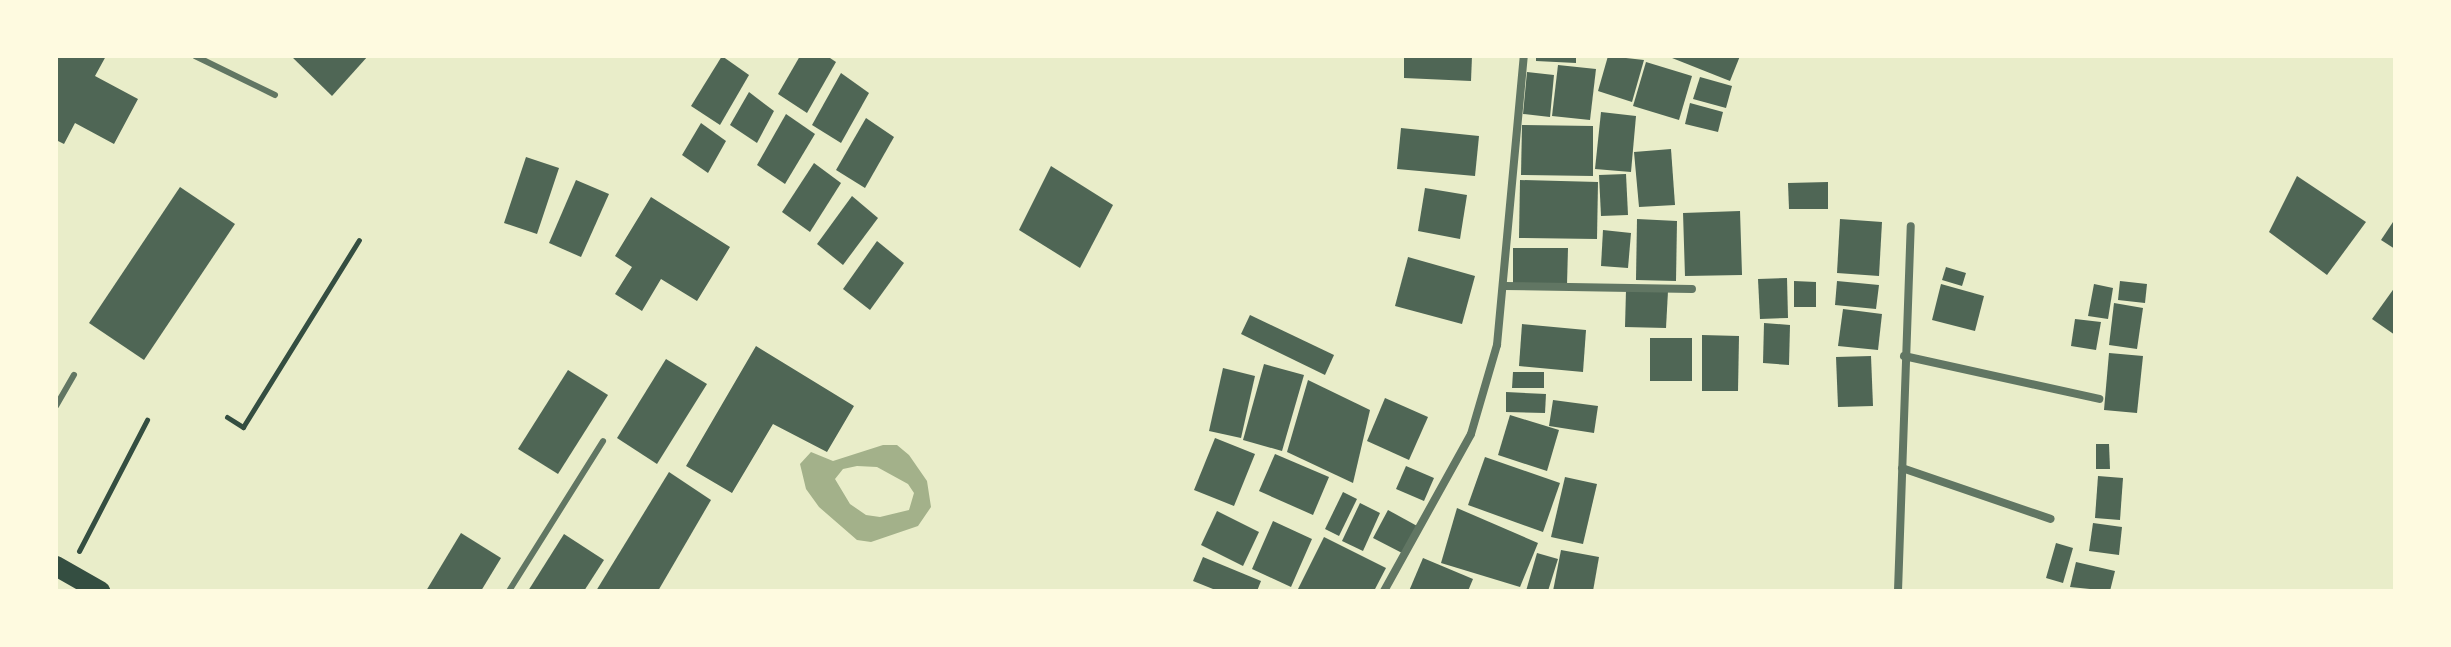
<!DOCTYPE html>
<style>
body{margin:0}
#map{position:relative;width:2451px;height:647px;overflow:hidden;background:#e9edc9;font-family:"DejaVu Sans",sans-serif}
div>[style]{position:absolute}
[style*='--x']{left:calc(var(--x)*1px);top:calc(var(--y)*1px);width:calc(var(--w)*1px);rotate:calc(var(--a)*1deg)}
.water>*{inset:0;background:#a3b18a}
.building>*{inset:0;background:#4f6655}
.path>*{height:5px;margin:-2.5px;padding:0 2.5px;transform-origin:2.5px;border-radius:2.5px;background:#344e41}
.service>*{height:6px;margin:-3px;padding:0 3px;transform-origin:3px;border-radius:3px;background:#617663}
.minor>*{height:8px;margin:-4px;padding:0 4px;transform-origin:4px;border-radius:4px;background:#617663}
.primary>*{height:20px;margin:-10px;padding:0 10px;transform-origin:10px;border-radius:10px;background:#344e41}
span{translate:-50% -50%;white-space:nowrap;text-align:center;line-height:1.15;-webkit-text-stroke:6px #fefae0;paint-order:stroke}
.frame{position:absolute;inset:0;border:58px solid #fefae0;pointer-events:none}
</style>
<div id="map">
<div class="water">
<div style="clip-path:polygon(evenodd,883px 445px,897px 445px,909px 455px,927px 481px,931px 507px,918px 526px,871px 542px,857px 540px,819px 507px,806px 489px,800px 464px,811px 452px,833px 461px,883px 445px,857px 466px,877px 467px,908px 484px,914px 493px,909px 510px,880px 517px,866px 515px,850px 504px,835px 479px,843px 469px,857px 466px)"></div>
</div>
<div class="building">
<div style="clip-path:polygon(56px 56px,106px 56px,95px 76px,138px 99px,114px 144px,75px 123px,64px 144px,56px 140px)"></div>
<div style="clip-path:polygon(291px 56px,368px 56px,332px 96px)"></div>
<div style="clip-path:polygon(722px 56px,749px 75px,720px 125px,691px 106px)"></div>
<div style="clip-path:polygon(800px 56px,827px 56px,836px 62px,807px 113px,778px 94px)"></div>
<div style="clip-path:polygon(1404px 56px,1472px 56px,1471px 81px,1404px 78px)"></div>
<div style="clip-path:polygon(1536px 56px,1576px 56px,1576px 63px,1536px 61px)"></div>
<div style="clip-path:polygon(1608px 56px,1644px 60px,1632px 102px,1598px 91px)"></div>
<div style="clip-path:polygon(1667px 56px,1740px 56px,1730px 81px)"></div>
<div style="clip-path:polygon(1646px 62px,1692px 76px,1679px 120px,1633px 106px)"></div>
<div style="clip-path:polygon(1558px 65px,1596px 69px,1590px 120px,1552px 116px)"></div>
<div style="clip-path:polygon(1527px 72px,1554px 75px,1550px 117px,1523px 114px)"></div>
<div style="clip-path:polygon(841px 73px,869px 93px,841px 143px,812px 125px)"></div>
<div style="clip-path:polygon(1700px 77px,1732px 86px,1726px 108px,1693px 99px)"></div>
<div style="clip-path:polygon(749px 92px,774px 111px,757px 143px,730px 125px)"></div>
<div style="clip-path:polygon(1690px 103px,1723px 112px,1718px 132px,1685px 124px)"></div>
<div style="clip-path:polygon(1601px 112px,1636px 116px,1631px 172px,1595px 169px)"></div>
<div style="clip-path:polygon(786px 114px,815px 134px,785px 184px,757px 165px)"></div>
<div style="clip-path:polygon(866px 118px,894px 137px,865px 188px,836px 170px)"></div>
<div style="clip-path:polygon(701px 123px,726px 141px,708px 173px,682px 155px)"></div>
<div style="clip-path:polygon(1522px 125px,1593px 126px,1593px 176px,1521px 175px)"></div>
<div style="clip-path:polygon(1401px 128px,1479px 136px,1475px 176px,1397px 169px)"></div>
<div style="clip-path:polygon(1671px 149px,1675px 205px,1639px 207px,1634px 152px)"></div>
<div style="clip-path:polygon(526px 157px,559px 168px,537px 234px,504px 223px)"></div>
<div style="clip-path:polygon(814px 163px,841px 183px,810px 232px,782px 212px)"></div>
<div style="clip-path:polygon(1051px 166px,1113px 205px,1080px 268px,1019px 230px)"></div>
<div style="clip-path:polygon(1626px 174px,1628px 215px,1601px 216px,1599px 175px)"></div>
<div style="clip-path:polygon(2297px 176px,2366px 222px,2327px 275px,2269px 232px)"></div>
<div style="clip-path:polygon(576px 180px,609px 194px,581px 257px,549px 243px)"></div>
<div style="clip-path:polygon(1520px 180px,1598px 182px,1597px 239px,1519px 238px)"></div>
<div style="clip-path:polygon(1828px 182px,1828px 209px,1789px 209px,1788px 183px)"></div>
<div style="clip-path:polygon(180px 187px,235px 224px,144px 360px,89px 323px)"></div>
<div style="clip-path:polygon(1425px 188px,1467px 195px,1460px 239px,1418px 231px)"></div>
<div style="clip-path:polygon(852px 196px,878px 218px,843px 265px,817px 244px)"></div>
<div style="clip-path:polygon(651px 197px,730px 247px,697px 301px,661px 279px,642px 311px,615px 294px,632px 267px,615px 256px)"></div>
<div style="clip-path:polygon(1740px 211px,1742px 275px,1685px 276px,1683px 213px)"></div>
<div style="clip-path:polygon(1637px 219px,1677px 221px,1676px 281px,1636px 280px)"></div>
<div style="clip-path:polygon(1840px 219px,1882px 222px,1879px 276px,1837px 273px)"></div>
<div style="clip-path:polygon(2395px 219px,2395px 249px,2381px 240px)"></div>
<div style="clip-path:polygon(1603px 230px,1631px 233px,1628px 268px,1601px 266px)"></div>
<div style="clip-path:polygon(877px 241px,904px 263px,870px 310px,843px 289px)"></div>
<div style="clip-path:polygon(1513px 248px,1568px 248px,1567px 285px,1513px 284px)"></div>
<div style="clip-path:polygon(1408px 257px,1475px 276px,1462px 324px,1395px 306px)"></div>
<div style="clip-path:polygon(1946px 267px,1966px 273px,1962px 286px,1942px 280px)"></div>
<div style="clip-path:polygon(1787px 278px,1788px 318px,1760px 319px,1758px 279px)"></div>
<div style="clip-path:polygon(1794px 281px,1816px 282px,1816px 307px,1794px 307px)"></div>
<div style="clip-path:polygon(1837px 281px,1879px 285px,1876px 309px,1835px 305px)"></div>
<div style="clip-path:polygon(2120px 281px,2147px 284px,2145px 303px,2118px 300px)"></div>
<div style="clip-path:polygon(1941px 284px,1984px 296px,1975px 331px,1932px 320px)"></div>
<div style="clip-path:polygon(2094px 284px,2113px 288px,2108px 319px,2088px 316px)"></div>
<div style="clip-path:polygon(2395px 287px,2395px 335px,2372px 319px)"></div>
<div style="clip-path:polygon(1626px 290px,1668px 291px,1666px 328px,1625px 327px)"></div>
<div style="clip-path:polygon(2114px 303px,2143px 308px,2137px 349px,2109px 345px)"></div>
<div style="clip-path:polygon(1843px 309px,1882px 314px,1878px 350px,1838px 346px)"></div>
<div style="clip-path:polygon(1250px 315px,1334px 355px,1325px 375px,1241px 334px)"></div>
<div style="clip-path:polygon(2075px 319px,2101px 322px,2096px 350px,2071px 346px)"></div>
<div style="clip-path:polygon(1764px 323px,1790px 325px,1789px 365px,1763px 363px)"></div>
<div style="clip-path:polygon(1522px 324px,1586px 330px,1583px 372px,1519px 366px)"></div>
<div style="clip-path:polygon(1702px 335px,1739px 336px,1738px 391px,1702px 391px)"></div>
<div style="clip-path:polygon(1650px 338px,1692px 338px,1692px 381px,1650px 381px)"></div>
<div style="clip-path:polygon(756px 346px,854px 406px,827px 452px,773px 424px,732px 493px,686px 466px)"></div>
<div style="clip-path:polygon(2109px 353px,2143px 356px,2137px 413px,2104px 410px)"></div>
<div style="clip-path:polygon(1871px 356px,1873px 406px,1838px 407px,1836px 357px)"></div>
<div style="clip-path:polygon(666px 359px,707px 384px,657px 464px,617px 438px)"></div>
<div style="clip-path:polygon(1264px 364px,1304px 375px,1282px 451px,1243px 440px)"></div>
<div style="clip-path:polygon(1223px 368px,1255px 376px,1241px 438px,1209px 431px)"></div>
<div style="clip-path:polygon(568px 370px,608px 395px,558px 474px,518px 449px)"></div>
<div style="clip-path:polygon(1513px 372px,1544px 372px,1544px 388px,1512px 388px)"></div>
<div style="clip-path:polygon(1308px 380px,1370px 410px,1353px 483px,1287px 452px)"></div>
<div style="clip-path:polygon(1506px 392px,1546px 394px,1545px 413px,1506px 412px)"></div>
<div style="clip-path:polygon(1385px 398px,1428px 417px,1409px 460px,1367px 441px)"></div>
<div style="clip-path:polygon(1553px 400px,1598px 406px,1594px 433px,1549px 426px)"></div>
<div style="clip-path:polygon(1510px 415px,1559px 430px,1547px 471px,1498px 455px)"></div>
<div style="clip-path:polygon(1215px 438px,1255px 454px,1234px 506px,1194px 490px)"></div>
<div style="clip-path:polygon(2096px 444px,2109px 444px,2110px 469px,2096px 469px)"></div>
<div style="clip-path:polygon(1275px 454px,1329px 477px,1313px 515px,1259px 491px)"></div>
<div style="clip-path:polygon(1485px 457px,1560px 483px,1543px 532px,1468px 505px)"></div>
<div style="clip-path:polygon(1406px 466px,1434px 478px,1424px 501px,1396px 489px)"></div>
<div style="clip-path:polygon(669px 472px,711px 500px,658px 591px,596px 591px)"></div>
<div style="clip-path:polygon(2098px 476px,2123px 478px,2120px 520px,2095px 518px)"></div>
<div style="clip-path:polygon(1565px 477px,1597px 484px,1583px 544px,1551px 537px)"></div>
<div style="clip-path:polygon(1343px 492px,1357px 499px,1339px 536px,1325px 529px)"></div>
<div style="clip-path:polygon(1360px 503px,1380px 513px,1363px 551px,1342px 541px)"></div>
<div style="clip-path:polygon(1457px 508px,1538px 543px,1520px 587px,1441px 563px)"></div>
<div style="clip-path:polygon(1388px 510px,1419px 527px,1404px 554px,1373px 538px)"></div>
<div style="clip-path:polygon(1217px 511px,1259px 532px,1243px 566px,1201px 545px)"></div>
<div style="clip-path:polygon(1273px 521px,1312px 539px,1291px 587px,1252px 569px)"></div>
<div style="clip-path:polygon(2093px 523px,2122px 527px,2119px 555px,2089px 551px)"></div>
<div style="clip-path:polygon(461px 533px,501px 558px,481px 591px,426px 591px)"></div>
<div style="clip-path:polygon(564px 534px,604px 560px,584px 591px,528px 591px)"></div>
<div style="clip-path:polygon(1324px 537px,1386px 568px,1374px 591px,1297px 591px)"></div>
<div style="clip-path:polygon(2056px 543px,2073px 548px,2063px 583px,2046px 578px)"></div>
<div style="clip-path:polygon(1561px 550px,1599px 557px,1593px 591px,1553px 591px)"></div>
<div style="clip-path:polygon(1537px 553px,1558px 559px,1548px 591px,1526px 591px)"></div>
<div style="clip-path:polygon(1203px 557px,1261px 581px,1257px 591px,1218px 591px,1193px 581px)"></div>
<div style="clip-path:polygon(1423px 558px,1473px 579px,1468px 591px,1409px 591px)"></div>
<div style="clip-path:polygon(2076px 562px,2115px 571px,2110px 591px,2070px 587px)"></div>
</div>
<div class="path">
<div style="--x:227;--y:417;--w:19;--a:32"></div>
<div style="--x:243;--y:427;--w:220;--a:-58.2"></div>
<div style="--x:79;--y:551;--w:148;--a:-62.6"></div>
</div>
<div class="service">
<div style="--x:195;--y:56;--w:89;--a:26"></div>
<div style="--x:56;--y:406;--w:36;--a:-60"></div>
<div style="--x:509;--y:591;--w:177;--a:-57.9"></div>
</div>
<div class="minor">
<div style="--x:1505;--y:286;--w:187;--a:0.9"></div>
<div style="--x:1904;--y:356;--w:200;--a:12.4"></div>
<div style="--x:1902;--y:468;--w:157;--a:18.9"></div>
<div style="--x:1384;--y:591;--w:179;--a:-61"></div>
<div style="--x:1471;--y:434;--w:93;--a:-73.7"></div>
<div style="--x:1497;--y:345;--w:290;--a:-84.7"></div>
<div style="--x:1898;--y:591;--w:365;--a:-88"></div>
</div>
<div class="primary">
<div style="--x:56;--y:566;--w:51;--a:29.6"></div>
</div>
<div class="frame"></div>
</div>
